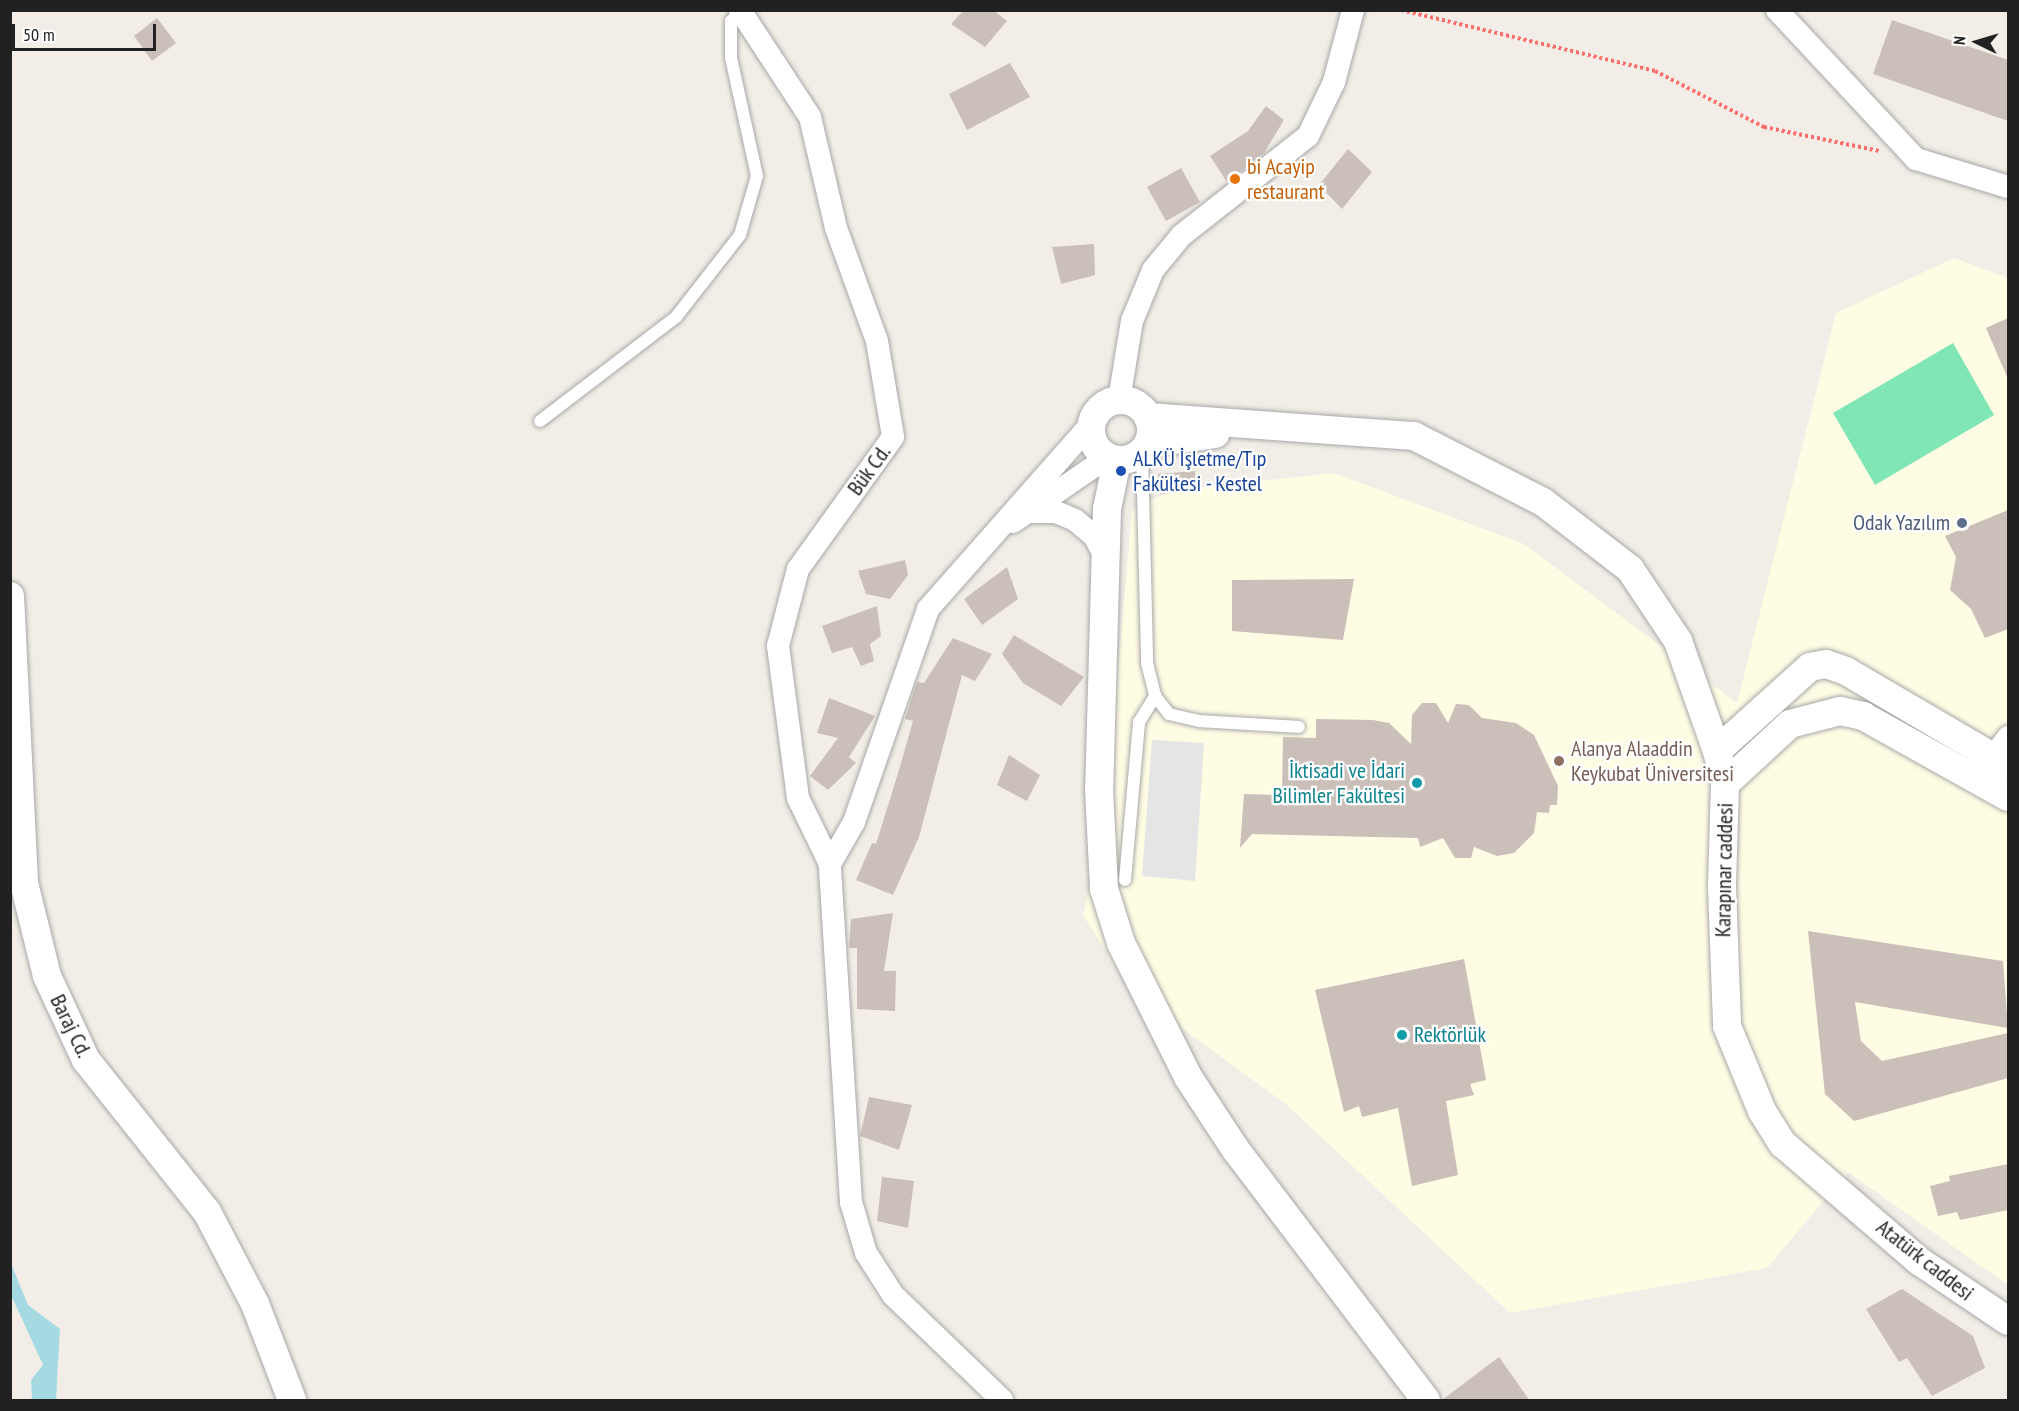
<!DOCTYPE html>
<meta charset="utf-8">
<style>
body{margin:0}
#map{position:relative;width:2019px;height:1411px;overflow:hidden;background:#f2eee7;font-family:"PT Sans Narrow",sans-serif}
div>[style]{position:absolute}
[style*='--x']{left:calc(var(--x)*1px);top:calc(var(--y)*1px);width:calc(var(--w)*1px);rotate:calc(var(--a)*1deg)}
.education>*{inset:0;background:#fffce4}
.pitch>*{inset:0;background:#80e6b5}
.parking>*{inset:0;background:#e5e5e5}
.water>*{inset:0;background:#a5dae3}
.building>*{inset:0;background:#cbbfba}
.path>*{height:4px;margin-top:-2px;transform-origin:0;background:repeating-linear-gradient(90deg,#ff6d6c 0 3px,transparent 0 6px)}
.roads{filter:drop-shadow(0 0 2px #a8a8a8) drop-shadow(0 0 2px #a8a8a8)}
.service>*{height:12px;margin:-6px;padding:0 6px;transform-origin:6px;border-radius:6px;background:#fff}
.minor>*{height:22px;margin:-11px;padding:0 11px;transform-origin:11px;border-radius:11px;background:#fff}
.tertiary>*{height:28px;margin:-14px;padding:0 14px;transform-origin:14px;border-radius:14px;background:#fff}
.tertiary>.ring{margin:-14px;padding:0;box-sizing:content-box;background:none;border:28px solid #fff;border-radius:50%}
.dots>*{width:16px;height:16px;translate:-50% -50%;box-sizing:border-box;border:3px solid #fff;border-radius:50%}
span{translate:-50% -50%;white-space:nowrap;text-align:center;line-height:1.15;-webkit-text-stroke:4.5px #fff;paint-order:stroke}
.food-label{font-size:22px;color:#c56008}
.left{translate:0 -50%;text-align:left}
.transit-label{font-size:22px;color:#164399}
.street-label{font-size:22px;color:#212121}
.service-label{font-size:22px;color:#4e5e75}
.right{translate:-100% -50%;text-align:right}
.education-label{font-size:22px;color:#785e54}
.culture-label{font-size:22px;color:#0d838f}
.frame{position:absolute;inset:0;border:12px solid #212121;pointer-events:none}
.north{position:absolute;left:1947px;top:12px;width:60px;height:60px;-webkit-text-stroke:4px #fff;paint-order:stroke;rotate:275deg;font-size:16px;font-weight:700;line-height:24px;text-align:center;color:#212121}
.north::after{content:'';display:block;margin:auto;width:21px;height:27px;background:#212121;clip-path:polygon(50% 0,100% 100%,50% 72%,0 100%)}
.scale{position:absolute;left:12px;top:24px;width:144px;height:27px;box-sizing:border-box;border:3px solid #212121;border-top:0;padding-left:8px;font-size:18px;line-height:21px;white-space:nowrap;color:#212121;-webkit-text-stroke:4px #fff;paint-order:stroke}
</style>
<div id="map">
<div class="education">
<div style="clip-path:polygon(1954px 258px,2008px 278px,2008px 1285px,1848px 1172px,1767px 1268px,1510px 1313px,1287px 1105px,1131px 991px,1083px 915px,1105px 819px,1132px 510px,1171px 491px,1334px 473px,1524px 544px,1737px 703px,1836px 313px)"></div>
</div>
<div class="pitch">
<div style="clip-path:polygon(1953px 343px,1994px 415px,1875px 485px,1833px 413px)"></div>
</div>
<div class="parking">
<div style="clip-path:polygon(1152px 740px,1204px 743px,1195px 881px,1142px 876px)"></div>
</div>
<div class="water">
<div style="clip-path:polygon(10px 1261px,28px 1305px,60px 1329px,56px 1400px,32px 1400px,31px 1380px,43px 1365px,11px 1295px)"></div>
</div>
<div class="building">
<div style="clip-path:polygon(964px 10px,993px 10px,1007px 21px,985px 47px,951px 24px)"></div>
<div style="clip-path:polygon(157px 18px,176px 43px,152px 61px,134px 36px)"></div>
<div style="clip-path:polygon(1892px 20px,2008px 60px,2008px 121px,1873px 74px)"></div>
<div style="clip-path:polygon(1010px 63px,1030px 97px,967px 130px,949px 94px)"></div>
<div style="clip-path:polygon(1266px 106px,1284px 120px,1264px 153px,1227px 182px,1210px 156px,1248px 131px)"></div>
<div style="clip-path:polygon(1348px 149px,1372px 172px,1342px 209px,1319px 185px)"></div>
<div style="clip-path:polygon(1181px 168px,1200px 202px,1166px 221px,1147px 187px)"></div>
<div style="clip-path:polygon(1094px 244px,1095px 275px,1061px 284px,1052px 247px)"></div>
<div style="clip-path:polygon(2008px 318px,2008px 379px,1986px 328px)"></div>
<div style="clip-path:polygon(1195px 471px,1196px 491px,1160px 494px,1158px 474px)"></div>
<div style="clip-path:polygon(2008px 510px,2008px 629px,1985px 638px,1971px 609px,1950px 590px,1956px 557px,1945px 536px)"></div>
<div style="clip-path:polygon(905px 560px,908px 575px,890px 599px,866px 594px,858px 571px)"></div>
<div style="clip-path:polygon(1007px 567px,1018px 599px,982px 625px,964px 599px)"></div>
<div style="clip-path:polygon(1354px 579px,1343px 640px,1232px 631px,1232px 580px)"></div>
<div style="clip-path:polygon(877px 606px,881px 636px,870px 644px,874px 661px,861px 666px,852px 647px,832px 653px,822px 626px)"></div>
<div style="clip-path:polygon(1014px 635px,1084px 677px,1061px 706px,1023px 683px,1002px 654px)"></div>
<div style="clip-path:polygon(953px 638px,992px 654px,975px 681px,962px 675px,919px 837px,893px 895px,856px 880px,872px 843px,876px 844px,899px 770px,913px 721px,905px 719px,917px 682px,924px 683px)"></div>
<div style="clip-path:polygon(829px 698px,875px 716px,849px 757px,856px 763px,828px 790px,810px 776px,838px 738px,817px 733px)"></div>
<div style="clip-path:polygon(1422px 703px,1436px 703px,1448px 723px,1456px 704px,1469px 705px,1482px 718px,1516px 723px,1534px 735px,1558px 786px,1557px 805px,1550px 805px,1549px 813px,1537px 812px,1534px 833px,1514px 853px,1497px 856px,1474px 847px,1471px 858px,1455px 858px,1443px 838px,1420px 847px,1418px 838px,1252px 834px,1240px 848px,1244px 794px,1282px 795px,1283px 737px,1316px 738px,1316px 719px,1373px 720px,1389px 723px,1411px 744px,1412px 715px)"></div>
<div style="clip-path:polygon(1009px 755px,1040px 775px,1027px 801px,997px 785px)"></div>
<div style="clip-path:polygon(893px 913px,884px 971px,896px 971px,895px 1011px,857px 1009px,857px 948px,849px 948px,851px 919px)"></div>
<div style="clip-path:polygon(1808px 931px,2003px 961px,2008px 1028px,1855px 1002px,1861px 1041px,1882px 1061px,2008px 1033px,2008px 1078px,1854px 1121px,1825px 1094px)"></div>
<div style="clip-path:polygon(1464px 959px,1486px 1080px,1470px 1084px,1474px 1095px,1446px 1101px,1458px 1175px,1412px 1186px,1398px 1108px,1362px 1117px,1359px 1106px,1344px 1112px,1315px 990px)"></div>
<div style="clip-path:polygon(869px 1097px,912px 1105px,899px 1150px,860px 1136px)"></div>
<div style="clip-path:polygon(2008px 1164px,2008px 1210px,1960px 1220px,1957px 1212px,1938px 1216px,1930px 1186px,1950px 1181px,1949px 1176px)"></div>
<div style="clip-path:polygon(882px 1177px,914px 1181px,908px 1228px,877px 1221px)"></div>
<div style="clip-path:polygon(1902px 1289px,1973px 1336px,1985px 1368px,1932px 1396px,1907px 1358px,1899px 1362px,1866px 1309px)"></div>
<div style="clip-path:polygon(1499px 1357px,1530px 1401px,1442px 1401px,1442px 1400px)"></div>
</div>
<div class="path">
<div style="--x:1401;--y:10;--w:261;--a:13.5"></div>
<div style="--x:1655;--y:71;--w:123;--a:27.2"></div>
<div style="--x:1764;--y:127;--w:118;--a:11.7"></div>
</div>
<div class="roads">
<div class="service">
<div style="--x:540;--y:421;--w:171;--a:-37.4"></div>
<div style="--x:676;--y:317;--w:104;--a:-52"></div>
<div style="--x:740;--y:235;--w:61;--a:-73.9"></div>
<div style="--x:757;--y:176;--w:121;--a:-102.4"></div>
<div style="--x:731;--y:58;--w:37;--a:-90"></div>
<div style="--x:731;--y:21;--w:13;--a:-42"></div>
<div style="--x:1142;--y:451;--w:212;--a:88.6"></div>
<div style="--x:1147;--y:663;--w:34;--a:76"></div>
<div style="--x:1155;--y:696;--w:23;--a:52"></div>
<div style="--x:1169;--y:714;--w:31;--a:13"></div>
<div style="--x:1199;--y:721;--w:100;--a:3.4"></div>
<div style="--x:1125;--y:880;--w:159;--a:-84.9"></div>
<div style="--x:1139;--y:722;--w:31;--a:-58"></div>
</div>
<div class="minor">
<div style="--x:740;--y:10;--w:128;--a:56.8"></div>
<div style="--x:810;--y:117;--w:114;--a:76.8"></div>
<div style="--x:836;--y:228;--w:120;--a:70.1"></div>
<div style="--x:877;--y:341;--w:97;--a:80.5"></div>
<div style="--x:893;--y:437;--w:163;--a:125.7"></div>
<div style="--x:798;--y:569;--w:80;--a:104.6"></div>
<div style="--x:778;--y:646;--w:153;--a:82.5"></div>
<div style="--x:798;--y:798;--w:73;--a:64.1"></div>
<div style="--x:1777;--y:10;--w:204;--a:47"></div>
<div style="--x:1916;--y:159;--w:96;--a:16.9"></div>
<div style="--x:1119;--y:400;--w:80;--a:-80.7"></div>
<div style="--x:1132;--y:321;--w:55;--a:-67.6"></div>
<div style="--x:1153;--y:270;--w:45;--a:-50.4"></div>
<div style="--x:1182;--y:235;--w:160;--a:-38.2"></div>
<div style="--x:1308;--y:136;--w:60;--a:-64.3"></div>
<div style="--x:1334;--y:82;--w:74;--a:-75.2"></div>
<div style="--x:1026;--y:512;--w:30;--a:0"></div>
<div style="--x:1056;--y:512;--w:21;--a:23"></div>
<div style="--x:1075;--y:520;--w:25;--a:40"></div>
<div style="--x:1094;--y:536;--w:23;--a:61"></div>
<div style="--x:1013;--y:522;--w:115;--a:-34.4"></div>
<div style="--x:1984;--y:769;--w:40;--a:-53"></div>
<div style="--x:1002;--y:1400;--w:151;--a:-136.1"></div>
<div style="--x:893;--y:1295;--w:50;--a:-122.7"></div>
<div style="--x:866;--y:1253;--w:53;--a:-106.4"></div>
<div style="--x:851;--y:1202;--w:339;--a:-93.6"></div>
<div style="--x:830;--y:864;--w:48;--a:-60.3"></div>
<div style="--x:854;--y:822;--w:225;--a:-70.8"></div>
<div style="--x:928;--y:609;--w:247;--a:-48.6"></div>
</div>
<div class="tertiary">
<div class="ring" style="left:1091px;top:400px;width:32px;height:32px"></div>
<div style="--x:1148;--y:417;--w:267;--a:4.1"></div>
<div style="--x:1414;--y:436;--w:145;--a:27.1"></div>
<div style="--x:1543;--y:502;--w:110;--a:37.6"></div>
<div style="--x:1630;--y:569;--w:87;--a:56.3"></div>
<div style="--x:1678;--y:641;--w:117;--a:70.5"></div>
<div style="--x:1717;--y:751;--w:34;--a:76"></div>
<div style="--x:1725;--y:784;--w:103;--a:91.7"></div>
<div style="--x:1722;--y:887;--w:139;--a:87.9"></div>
<div style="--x:1727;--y:1026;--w:92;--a:67.6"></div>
<div style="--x:1762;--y:1111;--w:39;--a:58"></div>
<div style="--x:1783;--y:1144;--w:179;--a:40.7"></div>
<div style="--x:1919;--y:1261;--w:107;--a:34"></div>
<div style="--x:1148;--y:444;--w:68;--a:-8.5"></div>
<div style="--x:1117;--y:460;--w:50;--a:101.5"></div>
<div style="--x:1107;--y:509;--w:280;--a:91.6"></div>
<div style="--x:1099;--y:789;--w:100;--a:87.1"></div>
<div style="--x:1104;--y:889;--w:57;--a:72.5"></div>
<div style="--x:1121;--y:943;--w:150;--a:63.4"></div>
<div style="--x:1188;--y:1077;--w:87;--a:56.7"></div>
<div style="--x:1236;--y:1150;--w:314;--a:52.8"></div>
<div style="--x:10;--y:596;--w:287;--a:87.2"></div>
<div style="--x:24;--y:883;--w:96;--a:76.1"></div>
<div style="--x:47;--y:976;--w:93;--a:65.1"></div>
<div style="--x:86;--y:1060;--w:194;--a:51.5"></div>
<div style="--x:207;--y:1212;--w:104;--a:62.4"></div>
<div style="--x:255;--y:1304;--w:103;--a:68.9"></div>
<div style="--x:1717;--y:751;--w:125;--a:-42.1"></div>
<div style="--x:1810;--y:667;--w:16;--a:-11"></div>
<div style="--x:1826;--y:664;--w:21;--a:19"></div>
<div style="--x:1846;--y:671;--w:188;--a:30.4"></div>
<div style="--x:1725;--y:784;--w:88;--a:-42.7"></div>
<div style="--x:1790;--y:724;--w:52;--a:-14.6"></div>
<div style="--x:1840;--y:711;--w:24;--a:12"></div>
<div style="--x:1863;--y:716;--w:166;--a:29.2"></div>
</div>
</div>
<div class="dots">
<div style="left:1235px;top:179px;background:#e8710a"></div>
<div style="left:1121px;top:471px;background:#1a4fb4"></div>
<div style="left:1962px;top:523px;background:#5c6f8a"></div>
<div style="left:1559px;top:761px;background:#8d6e63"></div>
<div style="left:1417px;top:783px;background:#0f9aa8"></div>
<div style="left:1402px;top:1035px;background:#0f9aa8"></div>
</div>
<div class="food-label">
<span class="left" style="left:1247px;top:179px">bi Acayip<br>restaurant</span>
</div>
<div class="transit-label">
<span class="left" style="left:1133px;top:471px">ALKÜ İşletme/Tıp<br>Fakültesi - Kestel</span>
</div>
<div class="street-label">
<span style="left:869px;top:470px;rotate:-54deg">Bük Cd.</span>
<span style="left:1724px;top:870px;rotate:-89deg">Karapınar caddesi</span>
<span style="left:71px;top:1026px;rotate:64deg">Baraj Cd.</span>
<span style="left:1925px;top:1260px;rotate:38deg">Atatürk caddesi</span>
</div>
<div class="service-label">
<span class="right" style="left:1950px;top:523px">Odak Yazılım</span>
</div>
<div class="education-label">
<span class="left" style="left:1571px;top:761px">Alanya Alaaddin<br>Keykubat Üniversitesi</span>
</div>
<div class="culture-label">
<span class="right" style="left:1405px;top:783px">İktisadi ve İdari<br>Bilimler Fakültesi</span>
<span class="left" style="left:1414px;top:1035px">Rektörlük</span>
</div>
<div class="frame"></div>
<div class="north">N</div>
<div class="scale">50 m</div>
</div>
